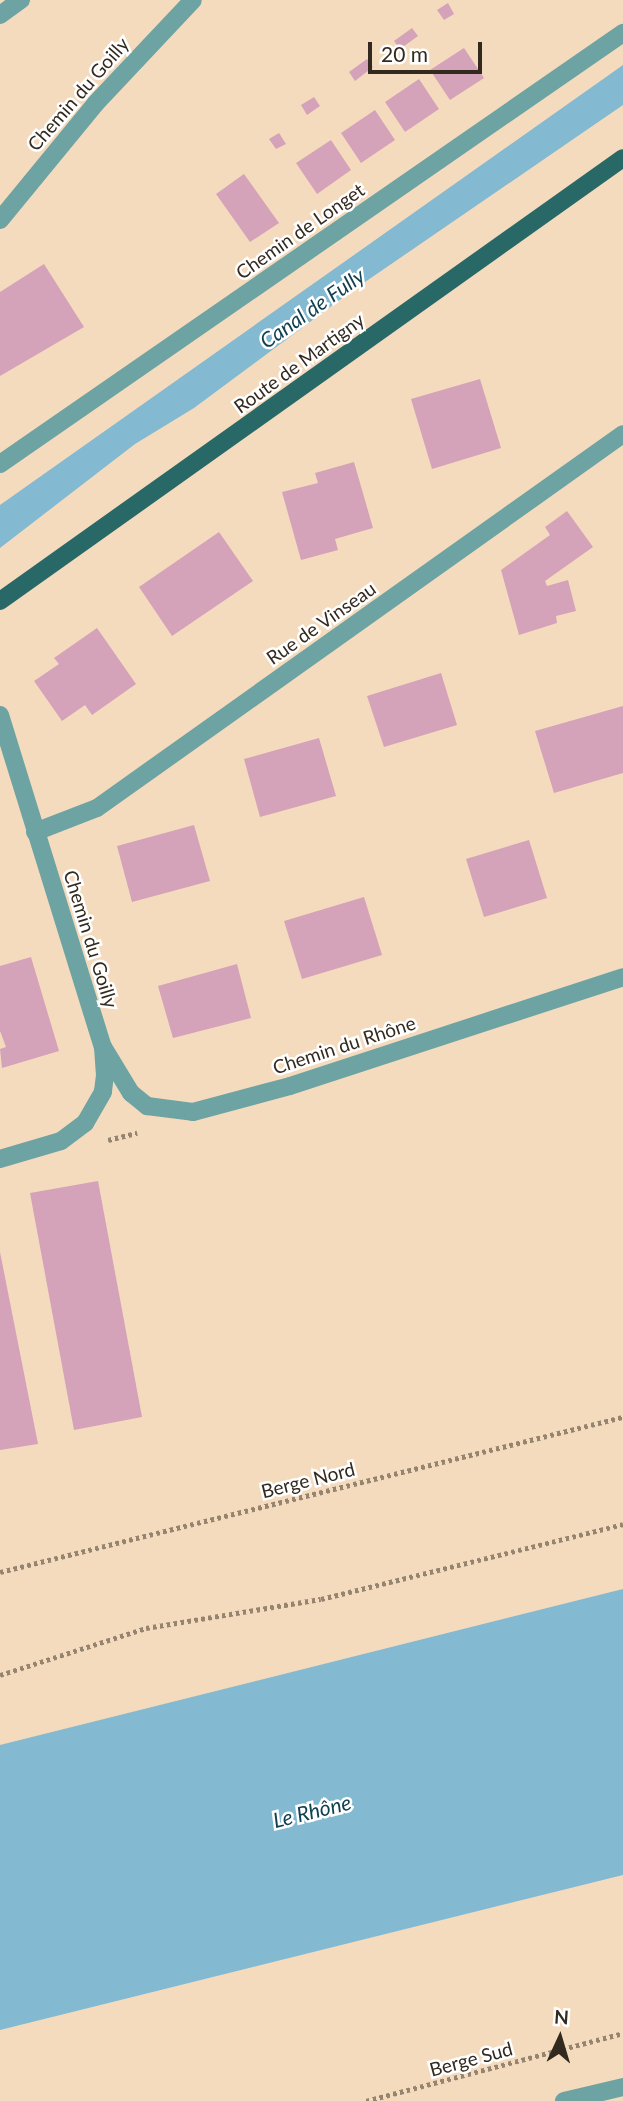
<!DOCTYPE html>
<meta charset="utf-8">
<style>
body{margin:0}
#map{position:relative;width:623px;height:2101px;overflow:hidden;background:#f5dbbe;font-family:Lato,sans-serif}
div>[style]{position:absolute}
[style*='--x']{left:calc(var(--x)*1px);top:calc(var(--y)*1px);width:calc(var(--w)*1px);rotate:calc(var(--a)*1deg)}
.water>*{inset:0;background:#83b9d1}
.building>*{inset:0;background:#d4a2b9}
.path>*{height:4.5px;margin-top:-2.25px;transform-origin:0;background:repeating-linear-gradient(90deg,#958470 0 3.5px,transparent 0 7px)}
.minor>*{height:18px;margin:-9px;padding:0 9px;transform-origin:9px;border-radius:9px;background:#6da3a2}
.major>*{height:18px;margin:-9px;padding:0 9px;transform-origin:9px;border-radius:9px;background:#286867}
span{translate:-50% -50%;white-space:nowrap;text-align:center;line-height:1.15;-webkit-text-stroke:5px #fff;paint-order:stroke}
.street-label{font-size:19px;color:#332a1f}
.water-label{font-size:21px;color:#114051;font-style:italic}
.north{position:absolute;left:525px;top:2003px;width:70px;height:70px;-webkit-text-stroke:5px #fff;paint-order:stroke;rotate:4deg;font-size:19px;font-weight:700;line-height:28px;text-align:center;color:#332a1f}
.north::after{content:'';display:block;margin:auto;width:24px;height:32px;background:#332a1f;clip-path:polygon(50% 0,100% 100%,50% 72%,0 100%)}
.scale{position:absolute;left:368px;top:42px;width:114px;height:32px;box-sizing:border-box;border:4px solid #332a1f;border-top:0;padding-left:9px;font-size:21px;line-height:24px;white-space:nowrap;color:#332a1f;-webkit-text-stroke:5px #fff;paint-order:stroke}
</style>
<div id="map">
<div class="water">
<div style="clip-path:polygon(623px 65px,623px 105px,349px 293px,194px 408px,135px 444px,0 548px,0 505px)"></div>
<div style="clip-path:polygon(623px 1589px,623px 1875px,0 2030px,0 1745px)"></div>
</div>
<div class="building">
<div style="clip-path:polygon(448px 3px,454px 14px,444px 20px,437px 10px)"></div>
<div style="clip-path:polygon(412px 28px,418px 36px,400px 49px,394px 41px)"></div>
<div style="clip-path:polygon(464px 48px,484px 78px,450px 100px,430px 70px)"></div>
<div style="clip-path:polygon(367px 59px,373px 67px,355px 81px,349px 72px)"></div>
<div style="clip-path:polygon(419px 79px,439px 109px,405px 132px,385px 102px)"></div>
<div style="clip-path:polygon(314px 97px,320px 106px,307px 115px,301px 105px)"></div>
<div style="clip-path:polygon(375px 110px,395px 140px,361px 163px,341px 133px)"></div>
<div style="clip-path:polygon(279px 133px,286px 144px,276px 149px,269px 139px)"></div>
<div style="clip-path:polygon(331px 140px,351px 170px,317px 194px,296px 163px)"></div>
<div style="clip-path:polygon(244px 174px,279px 223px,250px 242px,216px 194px)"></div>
<div style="clip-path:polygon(44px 264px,84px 327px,0 376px,0 292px)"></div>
<div style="clip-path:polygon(480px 379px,501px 448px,432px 469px,411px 399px)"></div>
<div style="clip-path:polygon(354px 462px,373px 528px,335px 539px,338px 550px,301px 560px,282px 492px,318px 483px,315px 473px)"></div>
<div style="clip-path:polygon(567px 511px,593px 547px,545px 581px,547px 586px,568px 580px,576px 611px,556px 616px,557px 623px,519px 635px,501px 570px,550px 535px,545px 527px)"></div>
<div style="clip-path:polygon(219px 532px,253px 581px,172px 636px,139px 587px)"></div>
<div style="clip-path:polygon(97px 628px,136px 684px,92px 715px,85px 705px,62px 721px,34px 681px,59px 664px,54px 658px)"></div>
<div style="clip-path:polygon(441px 673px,457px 725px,384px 747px,367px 696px)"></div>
<div style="clip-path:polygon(623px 706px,623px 773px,554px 793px,535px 731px)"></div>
<div style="clip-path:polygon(319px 738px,336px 796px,260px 817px,244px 759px)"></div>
<div style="clip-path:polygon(194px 825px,210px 881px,132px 902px,117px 846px)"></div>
<div style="clip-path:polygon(529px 840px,547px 898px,484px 917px,466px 859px)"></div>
<div style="clip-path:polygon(364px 897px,382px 955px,302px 979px,284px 921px)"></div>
<div style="clip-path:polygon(31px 957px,59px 1051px,2px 1068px,0 1049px,6px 1047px,0 1031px,0 966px)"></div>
<div style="clip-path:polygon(237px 964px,251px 1018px,173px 1038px,158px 986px)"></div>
<div style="clip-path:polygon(98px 1181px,142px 1417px,74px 1430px,30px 1193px)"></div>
<div style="clip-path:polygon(0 1252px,38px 1444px,0 1450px)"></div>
</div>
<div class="path">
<div style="--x:108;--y:1140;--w:30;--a:-14"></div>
<div style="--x:0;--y:1572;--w:642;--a:-13.97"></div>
<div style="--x:0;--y:1675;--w:153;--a:-17.8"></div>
<div style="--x:146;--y:1628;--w:177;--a:-9.4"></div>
<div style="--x:321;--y:1599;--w:311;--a:-13.9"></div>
<div style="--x:366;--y:2101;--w:266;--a:-14.8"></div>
</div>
<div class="minor">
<div style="--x:0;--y:15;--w:26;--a:-36"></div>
<div style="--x:0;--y:220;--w:151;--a:-50.6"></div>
<div style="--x:96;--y:103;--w:141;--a:-46.7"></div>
<div style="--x:0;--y:464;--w:758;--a:-34.68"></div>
<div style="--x:0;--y:715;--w:348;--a:72.8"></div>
<div style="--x:103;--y:1047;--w:28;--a:86"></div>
<div style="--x:105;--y:1075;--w:17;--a:97"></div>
<div style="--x:103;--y:1092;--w:36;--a:120"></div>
<div style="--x:85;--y:1123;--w:30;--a:143"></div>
<div style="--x:61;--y:1141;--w:64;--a:163.6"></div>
<div style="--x:35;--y:832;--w:66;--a:-21.2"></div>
<div style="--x:97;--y:808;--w:645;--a:-35.41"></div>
<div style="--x:103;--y:1047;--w:54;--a:58.7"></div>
<div style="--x:131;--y:1093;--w:21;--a:39"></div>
<div style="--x:147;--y:1106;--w:46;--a:7.4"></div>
<div style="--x:193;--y:1112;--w:100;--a:-15"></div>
<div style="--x:290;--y:1086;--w:350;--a:-18.1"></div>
<div style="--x:564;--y:2101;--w:61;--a:-13.3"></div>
</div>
<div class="major">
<div style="--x:0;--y:601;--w:764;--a:-35.42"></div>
</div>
<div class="street-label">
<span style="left:78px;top:94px;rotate:-49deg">Chemin du Goilly</span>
<span style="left:300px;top:231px;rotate:-35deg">Chemin de Longet</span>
<span style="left:299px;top:363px;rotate:-36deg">Route de Martigny</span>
<span style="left:321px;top:623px;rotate:-35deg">Rue de Vinseau</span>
<span style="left:91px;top:939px;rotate:73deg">Chemin du Goilly</span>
<span style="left:344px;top:1045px;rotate:-18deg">Chemin du Rhône</span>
<span style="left:308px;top:1480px;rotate:-14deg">Berge Nord</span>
<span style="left:471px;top:2059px;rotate:-15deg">Berge Sud</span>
</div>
<div class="water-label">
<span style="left:312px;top:308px;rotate:-35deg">Canal de Fully</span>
<span style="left:312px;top:1811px;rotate:-14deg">Le Rhône</span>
</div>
<div class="north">N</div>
<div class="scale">20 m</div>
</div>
